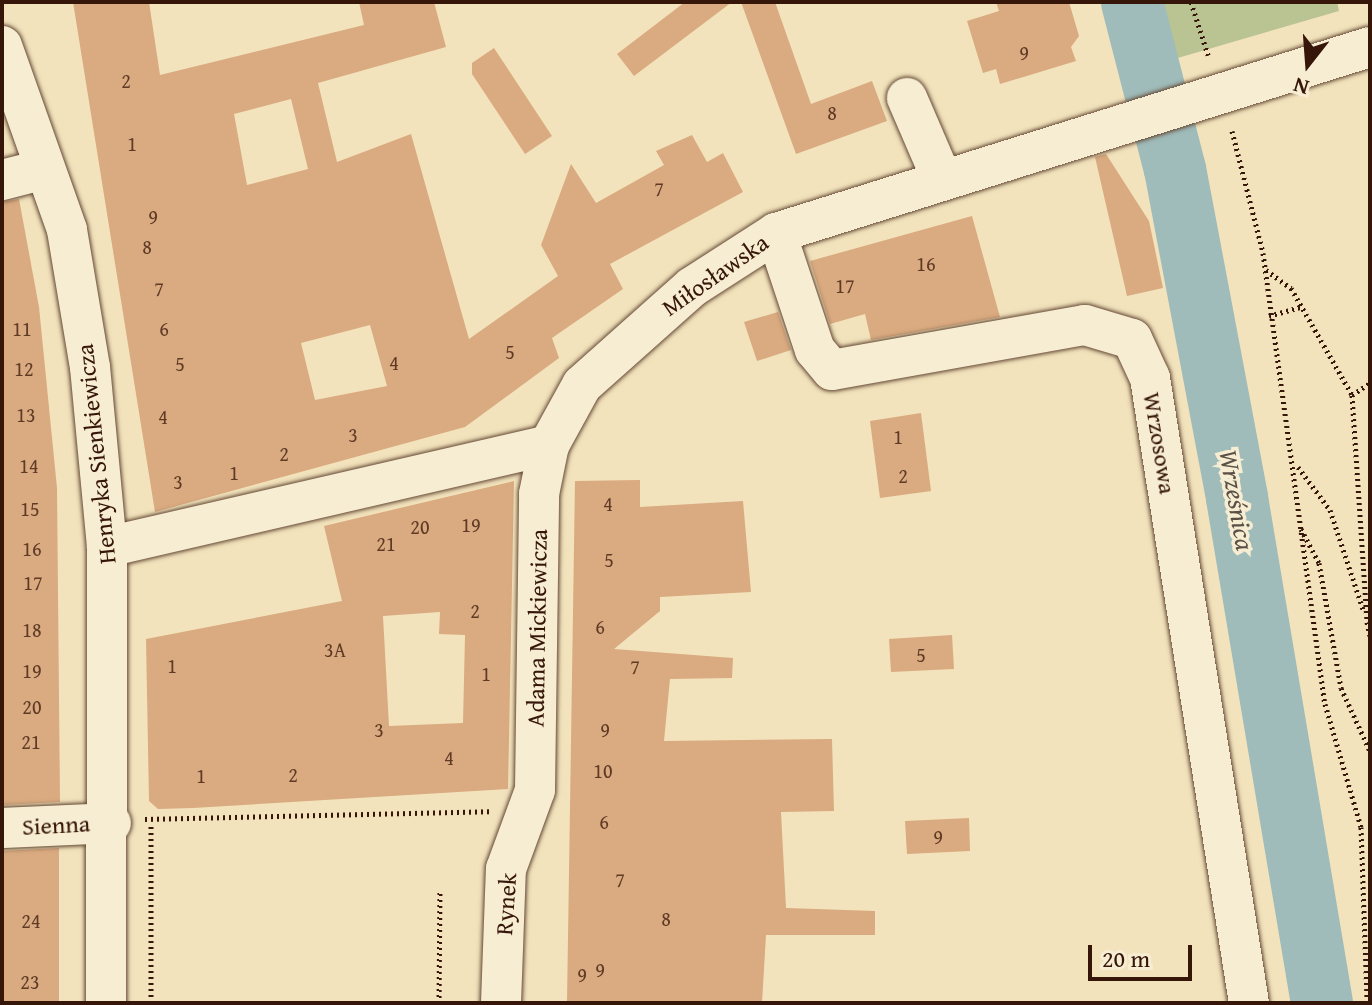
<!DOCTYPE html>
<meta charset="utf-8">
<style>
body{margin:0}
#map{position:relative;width:1372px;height:1005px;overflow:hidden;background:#f2e3bc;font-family:"Gentium Book Plus",serif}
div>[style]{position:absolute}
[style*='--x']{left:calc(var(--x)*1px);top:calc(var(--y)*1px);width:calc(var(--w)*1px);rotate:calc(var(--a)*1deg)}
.green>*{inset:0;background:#b9c492}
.river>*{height:62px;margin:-31px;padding:0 31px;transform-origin:31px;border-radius:31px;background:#9fbcba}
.building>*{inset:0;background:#daaa80}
.path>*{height:5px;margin-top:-2.5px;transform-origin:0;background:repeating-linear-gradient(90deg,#361608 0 2px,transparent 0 6px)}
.roads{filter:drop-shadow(0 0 2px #654935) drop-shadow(0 0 2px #654935)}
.minor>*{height:40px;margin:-20px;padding:0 20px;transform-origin:20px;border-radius:20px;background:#f7edd3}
span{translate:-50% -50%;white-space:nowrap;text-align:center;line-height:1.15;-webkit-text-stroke:7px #f7edd3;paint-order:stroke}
.number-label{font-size:20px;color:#5f3b26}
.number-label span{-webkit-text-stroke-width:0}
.street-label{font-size:24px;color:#361608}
.water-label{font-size:26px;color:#5b5046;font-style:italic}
.frame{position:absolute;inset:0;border:4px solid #361608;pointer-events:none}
.north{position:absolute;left:1268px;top:24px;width:80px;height:80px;-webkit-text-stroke:6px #f7edd3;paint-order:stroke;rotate:197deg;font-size:22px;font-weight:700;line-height:32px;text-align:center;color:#361608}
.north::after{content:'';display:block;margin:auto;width:28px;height:36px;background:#361608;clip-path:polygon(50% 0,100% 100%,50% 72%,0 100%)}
.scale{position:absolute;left:1088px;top:945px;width:104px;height:36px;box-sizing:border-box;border:4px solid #361608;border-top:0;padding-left:10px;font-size:24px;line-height:28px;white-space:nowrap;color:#361608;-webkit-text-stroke:6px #f7edd3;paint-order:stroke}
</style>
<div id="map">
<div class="green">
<div style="clip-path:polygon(1146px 2px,1337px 2px,1339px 11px,1164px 62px)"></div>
</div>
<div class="river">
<div style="--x:1132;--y:2;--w:172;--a:75.6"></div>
<div style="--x:1175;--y:169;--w:335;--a:79.3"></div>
<div style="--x:1237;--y:498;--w:512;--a:80.45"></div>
</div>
<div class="building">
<div style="clip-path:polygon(evenodd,73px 2px,149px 2px,160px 75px,364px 25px,359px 2px,434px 2px,446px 47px,318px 83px,337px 162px,411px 134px,469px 339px,558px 276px,541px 245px,571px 164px,596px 203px,664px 165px,656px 151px,692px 135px,707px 162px,723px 153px,743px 192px,610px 264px,623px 289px,552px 338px,559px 358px,465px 427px,155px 512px,73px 2px,291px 99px,308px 169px,247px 185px,234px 114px,291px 99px,73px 2px,370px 325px,387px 386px,315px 400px,301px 343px,370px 325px)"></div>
<div style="clip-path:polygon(685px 2px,732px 2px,634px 76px,617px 54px)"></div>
<div style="clip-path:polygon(741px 2px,775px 2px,811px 104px,872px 81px,887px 121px,796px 154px)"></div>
<div style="clip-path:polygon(996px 2px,1069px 2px,1079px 36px,1071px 47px,1076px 61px,1000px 84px,996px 69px,983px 73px,967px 21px,999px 11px)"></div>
<div style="clip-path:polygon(494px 48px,552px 136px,525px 154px,472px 74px,472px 63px)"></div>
<div style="clip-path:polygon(1106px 154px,1149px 221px,1163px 288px,1127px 296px,1095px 157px)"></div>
<div style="clip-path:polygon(19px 199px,39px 307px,57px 488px,60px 802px,2px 805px,2px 202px)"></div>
<div style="clip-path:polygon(972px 216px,1000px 317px,871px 340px,865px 314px,830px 324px,810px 261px)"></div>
<div style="clip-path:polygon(778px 312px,791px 350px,757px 361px,744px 322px)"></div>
<div style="clip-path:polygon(921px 413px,931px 491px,880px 498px,870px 421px)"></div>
<div style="clip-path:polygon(640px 480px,640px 507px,743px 501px,751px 592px,660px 597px,660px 611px,614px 649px,733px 658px,732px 678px,670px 679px,664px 741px,832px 739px,834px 811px,781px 812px,786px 908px,875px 911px,875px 935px,766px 935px,762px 1003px,567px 1003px,575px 481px)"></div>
<div style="clip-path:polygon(evenodd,514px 481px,508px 789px,193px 808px,158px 809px,149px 801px,146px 639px,342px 601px,324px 526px,514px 481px,440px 612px,439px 634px,465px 635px,463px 723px,389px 726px,383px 616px,440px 612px)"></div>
<div style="clip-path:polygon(952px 635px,954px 669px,891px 672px,889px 639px)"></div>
<div style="clip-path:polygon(969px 818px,970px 851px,907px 854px,905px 821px)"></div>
<div style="clip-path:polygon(59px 848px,59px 1003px,2px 1003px,2px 851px)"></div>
</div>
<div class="path">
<div style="--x:1191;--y:2;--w:56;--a:72.2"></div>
<div style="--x:1232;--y:131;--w:126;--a:75.7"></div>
<div style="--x:1263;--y:253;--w:455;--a:82.2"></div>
<div style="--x:1325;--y:704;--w:128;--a:73.7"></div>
<div style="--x:1361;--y:827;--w:176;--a:88"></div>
<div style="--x:1266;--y:270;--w:31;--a:36"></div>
<div style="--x:1291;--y:288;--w:123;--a:60.3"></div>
<div style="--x:1352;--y:395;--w:226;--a:86.2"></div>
<div style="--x:1269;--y:316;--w:35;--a:-16"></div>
<div style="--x:1352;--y:395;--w:22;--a:-34"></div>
<div style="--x:1298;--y:467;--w:54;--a:53.3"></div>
<div style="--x:1330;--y:510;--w:108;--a:71.6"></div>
<div style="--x:1301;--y:529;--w:38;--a:62"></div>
<div style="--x:1319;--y:563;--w:127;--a:80"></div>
<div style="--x:1341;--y:688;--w:69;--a:65.3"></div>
<div style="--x:1367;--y:622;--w:14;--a:78"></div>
<div style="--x:145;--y:819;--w:345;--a:-1.3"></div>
<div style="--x:151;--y:1003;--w:180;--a:-90"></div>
<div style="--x:439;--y:1003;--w:111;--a:-89.5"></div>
</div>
<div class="roads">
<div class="minor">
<div style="--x:2;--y:46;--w:195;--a:70.5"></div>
<div style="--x:67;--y:230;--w:139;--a:80.5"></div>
<div style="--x:90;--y:367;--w:181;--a:84.6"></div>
<div style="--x:107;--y:547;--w:456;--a:90.1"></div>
<div style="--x:907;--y:98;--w:86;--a:66.7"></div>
<div style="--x:2;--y:180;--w:44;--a:-14.3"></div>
<div style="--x:776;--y:233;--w:123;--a:71.6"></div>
<div style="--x:815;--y:350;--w:26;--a:50"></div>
<div style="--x:832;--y:370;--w:257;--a:-10.1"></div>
<div style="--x:1085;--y:325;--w:49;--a:16.6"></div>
<div style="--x:1132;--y:339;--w:43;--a:65.2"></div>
<div style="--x:1150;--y:378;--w:633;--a:81"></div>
<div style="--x:107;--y:547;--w:454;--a:-13"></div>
<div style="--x:2;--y:828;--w:109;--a:-2.6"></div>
<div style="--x:501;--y:1003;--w:134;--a:-87.9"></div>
<div style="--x:506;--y:869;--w:84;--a:-69.8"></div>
<div style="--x:535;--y:790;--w:296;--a:-89.2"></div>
<div style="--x:539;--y:494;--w:50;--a:-78.5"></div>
<div style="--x:549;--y:445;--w:68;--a:-61.2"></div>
<div style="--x:582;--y:385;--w:147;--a:-41.7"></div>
<div style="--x:692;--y:287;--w:100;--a:-32.7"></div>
<div style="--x:776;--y:233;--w:622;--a:-17.39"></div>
</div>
</div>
<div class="number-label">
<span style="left:1024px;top:52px">9</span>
<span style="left:126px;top:80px">2</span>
<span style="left:832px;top:112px">8</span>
<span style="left:132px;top:143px">1</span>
<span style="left:659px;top:188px">7</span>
<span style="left:153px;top:216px">9</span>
<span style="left:147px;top:246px">8</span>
<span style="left:926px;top:263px">16</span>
<span style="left:845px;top:285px">17</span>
<span style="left:159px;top:288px">7</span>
<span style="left:22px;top:328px">11</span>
<span style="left:164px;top:328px">6</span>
<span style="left:510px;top:351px">5</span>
<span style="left:394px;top:362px">4</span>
<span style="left:180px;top:363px">5</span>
<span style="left:24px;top:368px">12</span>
<span style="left:26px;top:414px">13</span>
<span style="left:163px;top:416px">4</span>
<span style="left:353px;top:434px">3</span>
<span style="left:898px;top:436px">1</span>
<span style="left:284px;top:453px">2</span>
<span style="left:29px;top:465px">14</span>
<span style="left:234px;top:472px">1</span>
<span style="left:903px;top:475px">2</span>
<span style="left:178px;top:481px">3</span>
<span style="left:608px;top:503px">4</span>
<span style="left:30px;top:508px">15</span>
<span style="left:471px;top:524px">19</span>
<span style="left:420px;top:526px">20</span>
<span style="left:386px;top:543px">21</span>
<span style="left:32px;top:548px">16</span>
<span style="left:609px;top:559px">5</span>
<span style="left:33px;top:582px">17</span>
<span style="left:475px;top:610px">2</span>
<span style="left:600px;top:626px">6</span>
<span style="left:32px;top:629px">18</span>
<span style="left:335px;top:649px">3A</span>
<span style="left:921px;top:654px">5</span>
<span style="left:172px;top:665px">1</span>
<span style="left:635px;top:666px">7</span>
<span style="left:32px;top:670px">19</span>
<span style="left:486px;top:673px">1</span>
<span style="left:32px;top:706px">20</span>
<span style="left:379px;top:729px">3</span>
<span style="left:605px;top:729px">9</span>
<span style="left:31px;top:741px">21</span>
<span style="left:449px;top:757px">4</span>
<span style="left:603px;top:770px">10</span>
<span style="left:293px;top:774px">2</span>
<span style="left:201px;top:775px">1</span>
<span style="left:604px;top:821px">6</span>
<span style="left:938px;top:836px">9</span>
<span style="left:620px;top:879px">7</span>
<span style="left:666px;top:918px">8</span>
<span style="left:31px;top:920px">24</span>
<span style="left:600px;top:969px">9</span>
<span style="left:582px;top:974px">9</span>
<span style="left:30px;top:981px">23</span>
</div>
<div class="street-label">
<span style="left:715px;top:275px;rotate:-35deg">Miłosławska</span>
<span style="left:1160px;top:443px;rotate:81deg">Wrzosowa</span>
<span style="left:96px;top:454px;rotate:-96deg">Henryka Sienkiewicza</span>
<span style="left:537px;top:628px;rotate:-89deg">Adama Mickiewicza</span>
<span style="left:56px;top:825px;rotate:-3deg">Sienna</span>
<span style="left:506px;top:904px;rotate:-86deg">Rynek</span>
</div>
<div class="water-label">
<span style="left:1237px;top:500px;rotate:80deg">Wrześnica</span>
</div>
<div class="frame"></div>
<div class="north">N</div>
<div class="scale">20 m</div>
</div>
